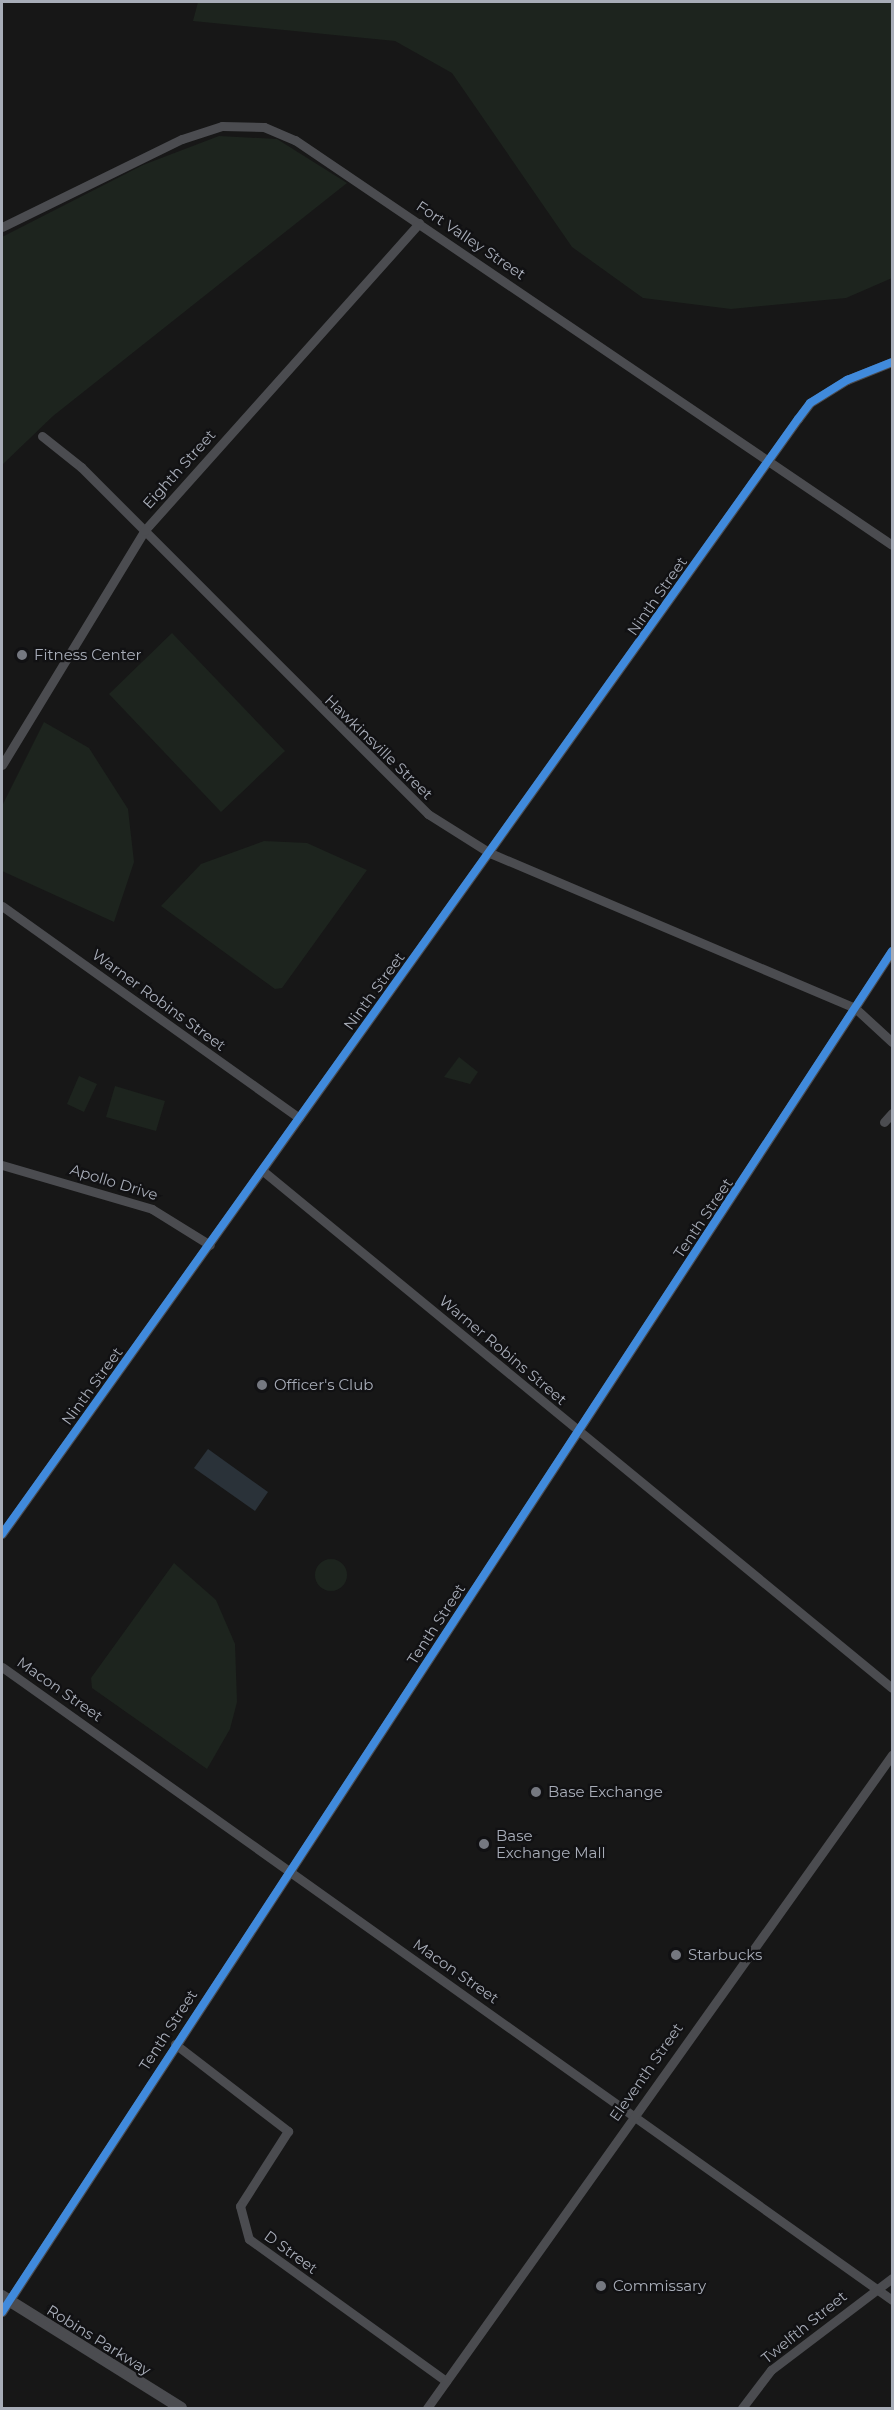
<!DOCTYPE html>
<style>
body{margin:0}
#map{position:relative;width:894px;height:2410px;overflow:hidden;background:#171717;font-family:Montserrat,sans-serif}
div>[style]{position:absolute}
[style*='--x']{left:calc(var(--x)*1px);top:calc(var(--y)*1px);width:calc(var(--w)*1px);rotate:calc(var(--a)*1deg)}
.green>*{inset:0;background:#1d241e}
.round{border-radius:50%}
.water>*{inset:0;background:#2a3239}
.minor>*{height:9px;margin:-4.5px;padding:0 4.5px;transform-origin:4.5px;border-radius:4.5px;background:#4b4c50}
.tertiary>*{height:12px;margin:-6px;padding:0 6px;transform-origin:6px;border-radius:6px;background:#4b4c50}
.cycleway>*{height:8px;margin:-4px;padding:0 4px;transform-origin:4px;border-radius:4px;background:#408adc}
.dots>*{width:16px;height:16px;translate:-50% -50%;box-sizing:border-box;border:3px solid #111113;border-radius:50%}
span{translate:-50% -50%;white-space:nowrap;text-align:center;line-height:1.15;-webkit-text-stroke:4.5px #111113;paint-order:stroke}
.street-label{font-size:15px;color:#a8adb8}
.poi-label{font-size:15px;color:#a8adb8}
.left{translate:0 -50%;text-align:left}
.frame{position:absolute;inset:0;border:3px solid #a8adb8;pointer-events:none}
</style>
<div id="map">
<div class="green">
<div style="clip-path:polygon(198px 2px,892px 2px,892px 278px,846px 298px,731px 309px,643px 298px,572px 247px,452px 73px,395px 41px,193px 21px)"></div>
<div style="clip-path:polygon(219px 136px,277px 139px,347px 183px,53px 416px,2px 465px,2px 237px,143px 165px)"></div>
<div style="clip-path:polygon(172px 633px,285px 751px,221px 812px,109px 694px)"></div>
<div style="clip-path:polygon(44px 722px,89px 748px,128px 809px,134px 862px,114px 922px,2px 871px,2px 806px)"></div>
<div style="clip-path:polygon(264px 841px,307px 843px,367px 870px,282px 988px,275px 989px,161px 906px,201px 864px)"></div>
<div style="clip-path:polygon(459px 1057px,478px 1072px,470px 1084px,444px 1077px)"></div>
<div style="clip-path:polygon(79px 1076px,97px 1084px,84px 1112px,67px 1104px)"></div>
<div style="clip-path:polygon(115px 1086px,165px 1101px,156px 1131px,106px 1117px)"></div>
<div class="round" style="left:315px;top:1559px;width:32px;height:32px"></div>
<div style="clip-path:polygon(174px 1563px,216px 1600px,235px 1644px,237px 1702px,230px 1729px,207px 1769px,92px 1688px,91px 1678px)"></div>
</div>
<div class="water">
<div style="clip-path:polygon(208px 1449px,268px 1492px,255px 1511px,194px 1468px)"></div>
</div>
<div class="minor">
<div style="--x:2;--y:227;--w:200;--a:-26.1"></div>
<div style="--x:182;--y:139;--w:42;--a:-18"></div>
<div style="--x:222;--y:126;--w:42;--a:1.4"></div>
<div style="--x:264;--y:127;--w:34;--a:23"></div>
<div style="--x:295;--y:140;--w:721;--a:34.15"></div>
<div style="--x:42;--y:436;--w:50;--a:38.5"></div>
<div style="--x:81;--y:467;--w:491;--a:45"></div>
<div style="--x:428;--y:814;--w:73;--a:32.2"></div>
<div style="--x:490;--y:853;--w:397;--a:23"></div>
<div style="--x:855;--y:1008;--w:50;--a:42.6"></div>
<div style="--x:2;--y:765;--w:274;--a:-58.7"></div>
<div style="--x:144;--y:531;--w:413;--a:-48.2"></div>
<div style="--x:2;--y:906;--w:365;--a:35.5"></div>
<div style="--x:884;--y:1122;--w:12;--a:-48"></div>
<div style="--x:2;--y:1165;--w:156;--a:16.3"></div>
<div style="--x:152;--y:1209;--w:68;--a:31.8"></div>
<div style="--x:263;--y:1171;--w:814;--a:39.42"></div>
<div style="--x:2;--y:1534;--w:1370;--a:-54.48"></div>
<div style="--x:798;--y:419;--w:20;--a:-53"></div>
<div style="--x:810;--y:403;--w:44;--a:-31.9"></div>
<div style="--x:847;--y:380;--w:48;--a:-21.8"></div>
<div style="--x:2;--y:1667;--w:1092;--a:35.42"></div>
<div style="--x:175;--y:2044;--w:143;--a:37.6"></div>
<div style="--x:288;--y:2131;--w:89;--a:122.6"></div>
<div style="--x:240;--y:2206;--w:34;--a:75"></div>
<div style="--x:249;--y:2239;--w:243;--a:35.8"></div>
<div style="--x:2;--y:2312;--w:1626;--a:-56.82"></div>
<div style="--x:427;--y:2408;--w:802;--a:-54.55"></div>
<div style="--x:742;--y:2408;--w:48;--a:-52.7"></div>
<div style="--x:771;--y:2370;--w:152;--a:-37.2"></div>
</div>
<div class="tertiary">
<div style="--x:2;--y:2296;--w:211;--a:32"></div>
</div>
<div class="cycleway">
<div style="--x:2;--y:1534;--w:1370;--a:-54.48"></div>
<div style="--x:798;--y:419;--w:20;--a:-53"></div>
<div style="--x:810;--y:403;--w:44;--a:-31.9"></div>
<div style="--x:847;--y:380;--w:48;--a:-21.8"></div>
<div style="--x:2;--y:2312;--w:1626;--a:-56.82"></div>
</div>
<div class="dots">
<div style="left:22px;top:655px;background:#757880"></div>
<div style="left:262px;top:1385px;background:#757880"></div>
<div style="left:536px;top:1792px;background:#757880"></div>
<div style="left:484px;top:1844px;background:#757880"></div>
<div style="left:676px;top:1955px;background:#757880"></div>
<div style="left:601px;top:2286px;background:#757880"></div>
</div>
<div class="street-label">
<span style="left:471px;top:240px;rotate:34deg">Fort Valley Street</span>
<span style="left:179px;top:469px;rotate:-48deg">Eighth Street</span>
<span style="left:657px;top:596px;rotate:-55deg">Ninth Street</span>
<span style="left:379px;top:747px;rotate:44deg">Hawkinsville Street</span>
<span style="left:374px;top:991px;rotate:-54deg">Ninth Street</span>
<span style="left:159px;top:1000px;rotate:36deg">Warner Robins Street</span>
<span style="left:114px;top:1182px;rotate:17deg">Apollo Drive</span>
<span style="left:703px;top:1218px;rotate:-56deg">Tenth Street</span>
<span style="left:503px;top:1350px;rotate:40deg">Warner Robins Street</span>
<span style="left:92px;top:1386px;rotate:-54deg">Ninth Street</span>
<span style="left:436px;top:1624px;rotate:-57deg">Tenth Street</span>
<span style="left:60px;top:1689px;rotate:35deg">Macon Street</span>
<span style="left:456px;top:1971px;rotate:35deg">Macon Street</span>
<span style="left:168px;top:2030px;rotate:-57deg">Tenth Street</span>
<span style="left:646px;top:2072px;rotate:-55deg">Eleventh Street</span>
<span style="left:291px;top:2252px;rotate:36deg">D Street</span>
<span style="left:804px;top:2327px;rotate:-39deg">Twelfth Street</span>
<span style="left:99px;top:2340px;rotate:32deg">Robins Parkway</span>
</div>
<div class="poi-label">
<span class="left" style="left:34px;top:655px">Fitness Center</span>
<span class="left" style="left:274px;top:1385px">Officer's Club</span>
<span class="left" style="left:548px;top:1792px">Base Exchange</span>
<span class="left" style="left:496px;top:1844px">Base<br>Exchange Mall</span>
<span class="left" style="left:688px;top:1955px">Starbucks</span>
<span class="left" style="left:613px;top:2286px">Commissary</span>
</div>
<div class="frame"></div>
</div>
